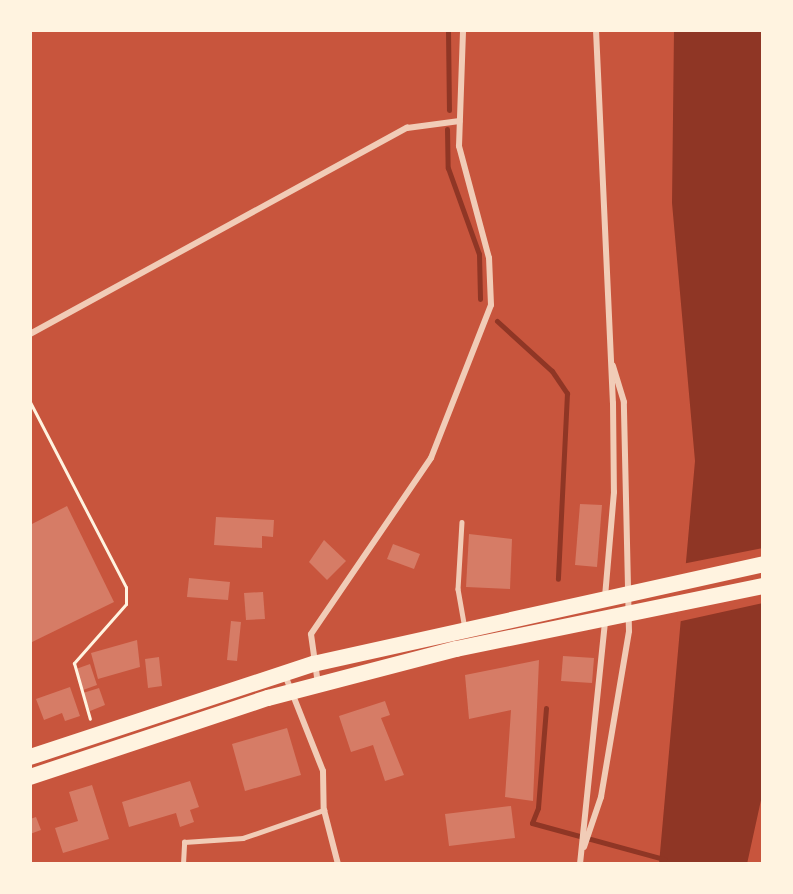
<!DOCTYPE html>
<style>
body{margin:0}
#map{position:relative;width:793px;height:894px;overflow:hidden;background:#c8553d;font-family:Signika,sans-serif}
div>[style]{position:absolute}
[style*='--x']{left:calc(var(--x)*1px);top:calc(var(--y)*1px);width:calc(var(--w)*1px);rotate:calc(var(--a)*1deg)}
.water>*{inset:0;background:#8f3625}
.pier>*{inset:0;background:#c8553d}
.stream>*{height:5px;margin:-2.5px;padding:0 2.5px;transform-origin:2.5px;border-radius:2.5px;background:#8f3625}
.building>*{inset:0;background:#d67c66}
.path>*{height:3px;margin:-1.5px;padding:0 1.5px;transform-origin:1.5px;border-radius:1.5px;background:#fff3e0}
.service>*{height:4.5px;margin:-2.25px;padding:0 2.25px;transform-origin:2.25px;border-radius:2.25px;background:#f1ccb7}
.minor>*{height:6px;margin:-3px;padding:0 3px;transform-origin:3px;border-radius:3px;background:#f1ccb7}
.trunk>*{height:16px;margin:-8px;padding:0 8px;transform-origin:8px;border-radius:8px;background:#fff3e0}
span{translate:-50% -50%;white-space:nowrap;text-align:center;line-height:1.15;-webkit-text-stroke:5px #fff3e0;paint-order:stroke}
.frame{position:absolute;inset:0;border:32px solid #fff3e0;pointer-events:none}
</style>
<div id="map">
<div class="water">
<div style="clip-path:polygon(674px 30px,763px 30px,763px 791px,747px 864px,659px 864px,695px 461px,672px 203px)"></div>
</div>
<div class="pier">
<div style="clip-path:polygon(763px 548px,763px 603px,677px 622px,682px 564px)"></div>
</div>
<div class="stream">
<div style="--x:448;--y:30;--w:80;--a:89.3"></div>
<div style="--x:447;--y:129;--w:39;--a:89"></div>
<div style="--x:448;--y:168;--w:91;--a:70.2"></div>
<div style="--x:479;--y:254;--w:45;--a:88.7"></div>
<div style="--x:497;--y:321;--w:74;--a:42.3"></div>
<div style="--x:552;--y:371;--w:27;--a:56"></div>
<div style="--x:567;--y:393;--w:186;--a:92.8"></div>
<div style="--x:546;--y:708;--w:100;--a:94.6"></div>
<div style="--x:538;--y:808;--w:16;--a:112"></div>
<div style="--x:532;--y:823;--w:137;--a:15.3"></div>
</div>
<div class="building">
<div style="clip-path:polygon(580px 504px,602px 505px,597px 567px,575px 565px)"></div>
<div style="clip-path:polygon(67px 506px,114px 602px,30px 643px,30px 525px)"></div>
<div style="clip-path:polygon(216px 517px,274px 520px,273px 537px,262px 536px,262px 548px,214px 545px)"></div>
<div style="clip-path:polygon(469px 534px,512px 539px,510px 589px,466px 587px)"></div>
<div style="clip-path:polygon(324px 540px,346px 561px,327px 580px,309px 562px)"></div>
<div style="clip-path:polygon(393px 544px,420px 554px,414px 569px,387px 559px)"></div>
<div style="clip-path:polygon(189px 578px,230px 582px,228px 600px,187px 597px)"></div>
<div style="clip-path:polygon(263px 592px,265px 619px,246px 620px,244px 593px)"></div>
<div style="clip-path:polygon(231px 621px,241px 622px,237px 661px,227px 660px)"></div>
<div style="clip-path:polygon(137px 640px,140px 667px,98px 679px,91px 653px)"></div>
<div style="clip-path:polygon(563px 656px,594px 658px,592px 683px,561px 681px)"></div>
<div style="clip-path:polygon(159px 657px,162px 686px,148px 688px,145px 659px)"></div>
<div style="clip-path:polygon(539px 660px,533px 801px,505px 797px,511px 710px,469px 719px,465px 675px)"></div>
<div style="clip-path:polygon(90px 664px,97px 685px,83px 690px,76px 669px)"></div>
<div style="clip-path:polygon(70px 687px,80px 716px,65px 721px,62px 713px,44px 720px,36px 699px)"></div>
<div style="clip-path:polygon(99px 688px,105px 705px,90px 711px,83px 693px)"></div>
<div style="clip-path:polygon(385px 701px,390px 715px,381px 718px,404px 775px,385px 781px,373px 745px,351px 752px,339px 716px)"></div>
<div style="clip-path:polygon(287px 728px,301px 775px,245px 791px,232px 744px)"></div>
<div style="clip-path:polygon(190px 781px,199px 807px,190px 810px,194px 822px,180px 827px,176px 813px,129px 827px,122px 802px)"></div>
<div style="clip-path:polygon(92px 785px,109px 839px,63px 853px,55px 828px,78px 821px,69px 792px)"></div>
<div style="clip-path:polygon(511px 806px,515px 838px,449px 846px,445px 814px)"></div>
<div style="clip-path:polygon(36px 817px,41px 830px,30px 834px,30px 819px)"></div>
</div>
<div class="path">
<div style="--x:30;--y:402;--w:208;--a:62.6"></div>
<div style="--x:126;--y:587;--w:17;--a:90"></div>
<div style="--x:126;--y:604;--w:79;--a:131.4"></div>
<div style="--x:74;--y:663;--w:58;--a:74.1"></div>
</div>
<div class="service">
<div style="--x:462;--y:522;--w:67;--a:93.4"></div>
<div style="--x:458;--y:589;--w:39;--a:80"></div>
<div style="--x:183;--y:864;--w:22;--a:-87"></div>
<div style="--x:184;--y:842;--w:59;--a:-3.9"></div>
<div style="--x:243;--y:838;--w:86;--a:-19.1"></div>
</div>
<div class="minor">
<div style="--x:596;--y:30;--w:373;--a:87.4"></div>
<div style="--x:613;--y:403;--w:89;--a:89.4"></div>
<div style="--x:614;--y:492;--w:106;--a:94.9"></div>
<div style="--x:30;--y:334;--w:430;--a:-28.7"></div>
<div style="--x:407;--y:128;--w:53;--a:-7.5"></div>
<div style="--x:285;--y:675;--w:103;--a:68.4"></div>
<div style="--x:323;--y:771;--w:39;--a:89"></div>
<div style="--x:324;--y:810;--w:56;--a:75.5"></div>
<div style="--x:318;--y:684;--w:50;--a:-98"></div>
<div style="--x:311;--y:634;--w:213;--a:-55.7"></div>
<div style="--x:431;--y:458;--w:164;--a:-68.6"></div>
<div style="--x:491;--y:305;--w:47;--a:-92.4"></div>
<div style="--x:489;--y:258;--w:116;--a:-105"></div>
<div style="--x:459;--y:146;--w:116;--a:-88"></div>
<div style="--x:584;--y:847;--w:53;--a:-71.2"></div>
<div style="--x:601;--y:797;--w:168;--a:-80.4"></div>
<div style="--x:629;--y:631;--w:229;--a:-91.3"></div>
<div style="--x:624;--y:402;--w:38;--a:-107"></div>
<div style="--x:580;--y:864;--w:245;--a:-84.1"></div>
</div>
<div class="trunk">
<div style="--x:30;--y:757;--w:298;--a:-18.2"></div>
<div style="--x:313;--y:664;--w:461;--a:-12.5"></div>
<div style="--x:30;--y:777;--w:251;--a:-18.4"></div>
<div style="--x:268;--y:698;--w:194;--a:-14.6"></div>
<div style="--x:456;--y:649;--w:313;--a:-11.6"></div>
</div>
<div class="frame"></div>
</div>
